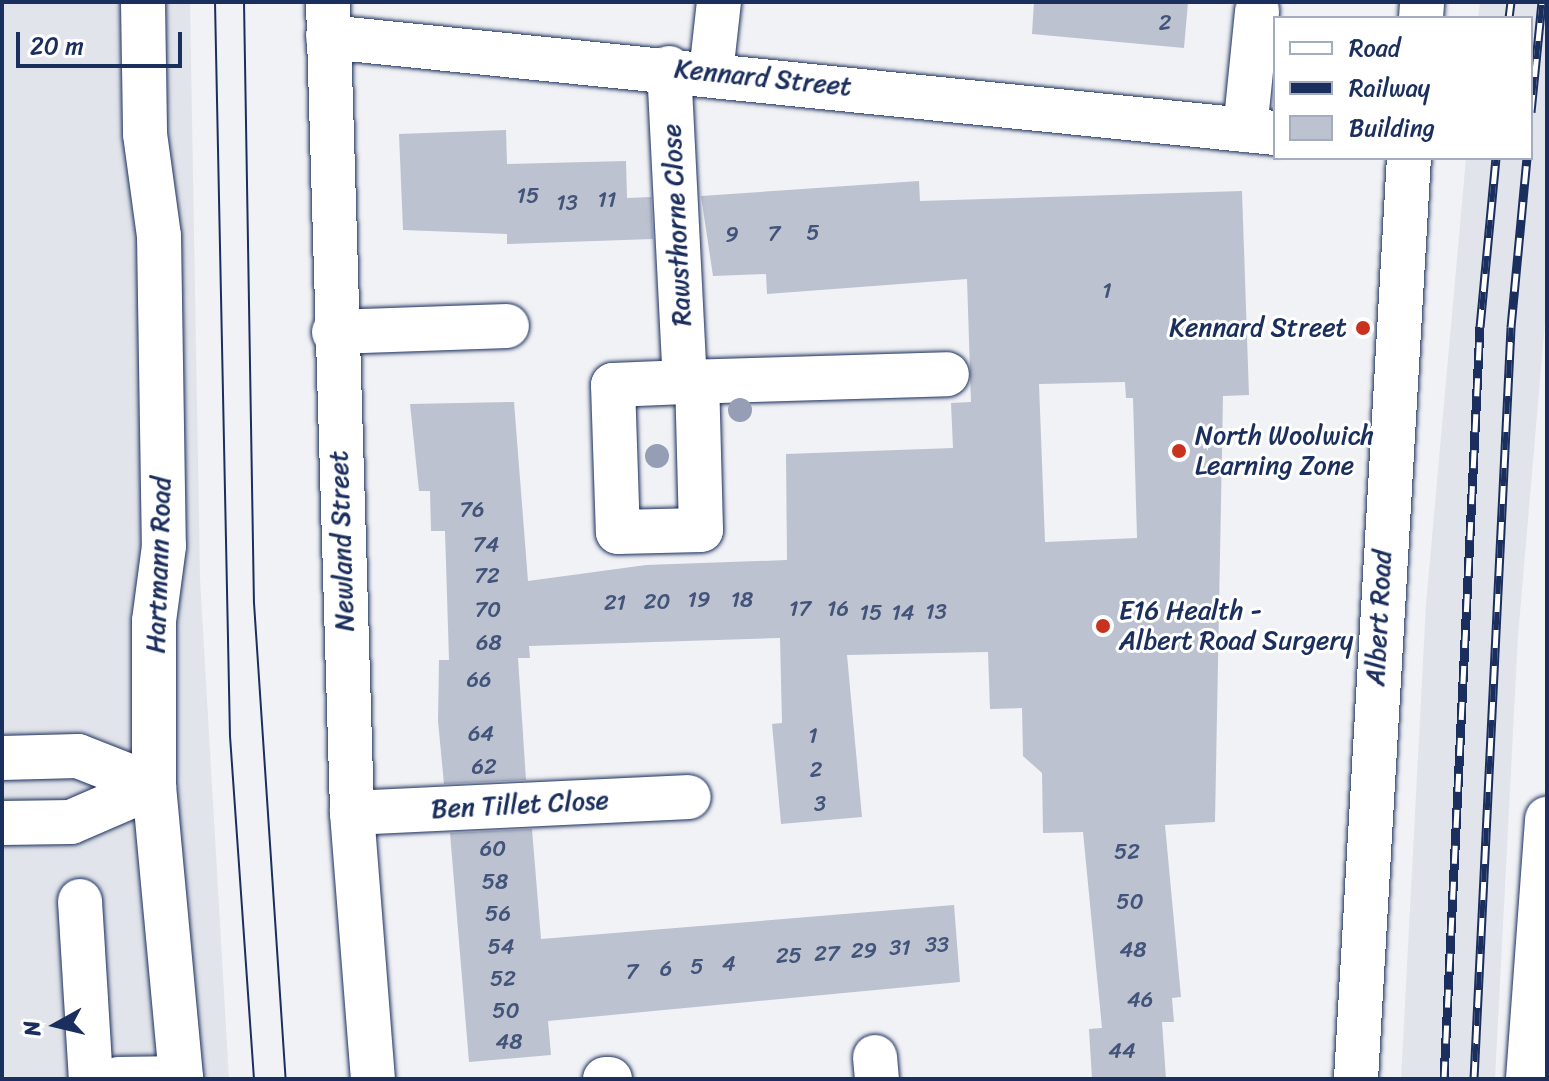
<!DOCTYPE html>
<style>
body{margin:0}
#map{position:relative;width:1549px;height:1081px;overflow:hidden;background:#f1f2f5;font-family:Sriracha,sans-serif}
div>[style]{position:absolute}
[style*='--x']{left:calc(var(--x)*1px);top:calc(var(--y)*1px);width:calc(var(--w)*1px);rotate:calc(var(--a)*1deg)}
.built>*{inset:0;background:#e1e4ea}
.building>*{inset:0;background:#bcc2d0}
.roads{filter:drop-shadow(0 0 2px #1b2f5e) drop-shadow(0 0 2px #1b2f5e)}
.minor>*{height:44px;margin:-22px;padding:0 22px;transform-origin:22px;border-radius:22px;background:#fff}
.major>*{height:44px;margin:-22px;padding:0 22px;transform-origin:22px;border-radius:22px;background:#fff}
.tram>*{height:2px;margin:-1px;padding:0 1px;transform-origin:1px;border-radius:1px;background:#1b2f5e}
.rail>*{height:9px;margin-top:-4.5px;transform-origin:0;background:repeating-linear-gradient(90deg,#fff 0 18px,#1b2f5e 0 36px);box-sizing:border-box;border-block:2px solid #1b2f5e}
.trees>*{width:24px;height:24px;margin:-12px;border-radius:50%;background:#959eb4}
.dots>*{width:22px;height:22px;translate:-50% -50%;box-sizing:border-box;border:4px solid #fff;border-radius:50%}
span{translate:-50% -50%;white-space:nowrap;text-align:center;line-height:1.15;-webkit-text-stroke:6px #fff;paint-order:stroke}
.number-label{font-size:22px;color:#43547a}
.number-label span{-webkit-text-stroke-width:0}
.street-label{font-size:26px;color:#1b2f5e}
.poi-label{font-size:26px;color:#1b2f5e}
.right{translate:-100% -50%;text-align:right}
.left{translate:0 -50%;text-align:left}
.frame{position:absolute;inset:0;border:4px solid #1b2f5e;pointer-events:none}
.legend{position:absolute;left:1273px;top:16px;width:260px;height:144px;box-sizing:border-box;background:#fff;border:2px solid #a4acbf;margin:0;padding:10px 14px;list-style:none;font-size:24px;color:#1b2f5e}
.legend li{display:flex;align-items:center;gap:16px;height:40px}
.legend b{width:40px;border:2px solid #a4acbf}
.north{position:absolute;left:16px;top:985px;width:80px;height:80px;-webkit-text-stroke:6px #fff;paint-order:stroke;rotate:262deg;font-size:22px;font-weight:700;line-height:32px;text-align:center;color:#1b2f5e}
.north::after{content:'';display:block;margin:auto;width:28px;height:36px;background:#1b2f5e;clip-path:polygon(50% 0,100% 100%,50% 72%,0 100%)}
.scale{position:absolute;left:16px;top:32px;width:166px;height:36px;box-sizing:border-box;border:4px solid #1b2f5e;border-top:0;padding-left:10px;font-size:24px;line-height:28px;white-space:nowrap;color:#1b2f5e;-webkit-text-stroke:6px #fff;paint-order:stroke}
</style>
<div id="map">
<div class="built">
<div style="clip-path:polygon(2px 2px,190px 2px,200px 578px,229px 1079px,2px 1079px)"></div>
<div style="clip-path:polygon(1480px 2px,1547px 2px,1547px 299px,1518px 636px,1495px 1079px,1401px 1079px,1426px 604px,1466px 158px,1531px 158px,1531px 18px,1478px 18px)"></div>
</div>
<div class="building">
<div style="clip-path:polygon(1034px 2px,1188px 2px,1184px 48px,1032px 34px)"></div>
<div style="clip-path:polygon(506px 130px,507px 164px,626px 161px,627px 198px,651px 197px,653px 239px,507px 244px,507px 234px,403px 230px,399px 134px)"></div>
<div style="clip-path:polygon(evenodd,919px 181px,920px 201px,1242px 191px,1249px 395px,1223px 396px,1215px 822px,1165px 825px,1181px 997px,1172px 998px,1174px 1022px,1162px 1022px,1166px 1079px,1092px 1079px,1089px 1029px,1102px 1028px,1083px 832px,1043px 833px,1042px 773px,1023px 756px,1022px 708px,990px 709px,988px 652px,847px 655px,862px 817px,781px 824px,772px 724px,782px 723px,780px 638px,529px 646px,530px 658px,518px 658px,526px 780px,444px 784px,438px 721px,439px 660px,449px 660px,445px 531px,431px 531px,430px 491px,419px 491px,410px 404px,514px 402px,528px 581px,646px 565px,787px 560px,786px 454px,953px 448px,951px 403px,971px 402px,967px 279px,767px 294px,766px 274px,713px 276px,701px 196px,919px 181px,1125px 382px,1126px 398px,1133px 398px,1137px 538px,1045px 542px,1039px 384px,1125px 382px)"></div>
<div style="clip-path:polygon(532px 829px,541px 939px,954px 905px,960px 982px,548px 1021px,551px 1055px,469px 1062px,450px 833px)"></div>
</div>
<div class="roads">
<div class="minor">
<div style="--x:143;--y:2;--w:132;--a:89.1"></div>
<div style="--x:145;--y:134;--w:103;--a:82.2"></div>
<div style="--x:159;--y:236;--w:310;--a:89.1"></div>
<div style="--x:164;--y:546;--w:76;--a:97.6"></div>
<div style="--x:154;--y:621;--w:165;--a:90"></div>
<div style="--x:154;--y:786;--w:294;--a:84.7"></div>
<div style="--x:328;--y:2;--w:811;--a:88.3"></div>
<div style="--x:352;--y:813;--w:267;--a:85.5"></div>
<div style="--x:328;--y:37;--w:952;--a:5.79"></div>
<div style="--x:669;--y:68;--w:314;--a:87.1"></div>
<div style="--x:685;--y:382;--w:262;--a:-1.7"></div>
<div style="--x:711;--y:73;--w:71;--a:-83.6"></div>
<div style="--x:1245;--y:130;--w:120;--a:-84.2"></div>
<div style="--x:334;--y:332;--w:173;--a:-2"></div>
<div style="--x:685;--y:382;--w:72;--a:177.6"></div>
<div style="--x:613;--y:385;--w:147;--a:88.1"></div>
<div style="--x:618;--y:532;--w:83;--a:-1.4"></div>
<div style="--x:701;--y:530;--w:148;--a:-91.5"></div>
<div style="--x:2;--y:758;--w:76;--a:-1.5"></div>
<div style="--x:78;--y:756;--w:82;--a:21.5"></div>
<div style="--x:352;--y:813;--w:337;--a:-2.7"></div>
<div style="--x:2;--y:823;--w:69;--a:-0.8"></div>
<div style="--x:71;--y:822;--w:90;--a:-23.4"></div>
<div style="--x:80;--y:901;--w:178;--a:86.5"></div>
<div style="--x:875;--y:1057;--w:22;--a:85"></div>
<div style="--x:118;--y:1079;--w:63;--a:-0.9"></div>
<div style="--x:605;--y:1079;--w:5;--a:0"></div>
<div style="--x:1528;--y:1079;--w:261;--a:-85.8"></div>
</div>
<div class="major">
<div style="--x:1421;--y:18;--w:16;--a:-86"></div>
<div style="--x:1356;--y:1079;--w:923;--a:-86.71"></div>
</div>
</div>
<div class="tram">
<div style="--x:215;--y:2;--w:734;--a:88.83"></div>
<div style="--x:230;--y:736;--w:344;--a:86"></div>
<div style="--x:244;--y:2;--w:601;--a:89.05"></div>
<div style="--x:254;--y:603;--w:477;--a:86.2"></div>
</div>
<div class="rail">
<div style="--x:1509;--y:18;--w:16;--a:-83"></div>
<div style="--x:1531;--y:112;--w:111;--a:-84.3"></div>
<div style="--x:1444;--y:1079;--w:753;--a:-87.26"></div>
<div style="--x:1480;--y:327;--w:170;--a:-84.6"></div>
<div style="--x:1474;--y:1079;--w:753;--a:-87.18"></div>
<div style="--x:1511;--y:327;--w:170;--a:-84.6"></div>
</div>
<div class="trees">
<div style="left:740px;top:410px"></div>
<div style="left:657px;top:456px"></div>
</div>
<div class="dots">
<div style="left:1363px;top:328px;background:#c8321e"></div>
<div style="left:1179px;top:451px;background:#c8321e"></div>
<div style="left:1103px;top:626px;background:#c8321e"></div>
</div>
<div class="number-label">
<span style="left:1165px;top:23px">2</span>
<span style="left:528px;top:196px">15</span>
<span style="left:607px;top:200px">11</span>
<span style="left:567px;top:203px">13</span>
<span style="left:813px;top:233px">5</span>
<span style="left:774px;top:234px">7</span>
<span style="left:732px;top:235px">9</span>
<span style="left:1107px;top:291px">1</span>
<span style="left:472px;top:510px">76</span>
<span style="left:486px;top:545px">74</span>
<span style="left:487px;top:576px">72</span>
<span style="left:699px;top:600px">19</span>
<span style="left:742px;top:600px">18</span>
<span style="left:657px;top:602px">20</span>
<span style="left:615px;top:603px">21</span>
<span style="left:800px;top:609px">17</span>
<span style="left:838px;top:609px">16</span>
<span style="left:488px;top:610px">70</span>
<span style="left:936px;top:612px">13</span>
<span style="left:871px;top:613px">15</span>
<span style="left:903px;top:613px">14</span>
<span style="left:489px;top:643px">68</span>
<span style="left:479px;top:680px">66</span>
<span style="left:481px;top:734px">64</span>
<span style="left:813px;top:736px">1</span>
<span style="left:484px;top:767px">62</span>
<span style="left:816px;top:770px">2</span>
<span style="left:820px;top:804px">3</span>
<span style="left:493px;top:849px">60</span>
<span style="left:1127px;top:852px">52</span>
<span style="left:495px;top:882px">58</span>
<span style="left:1130px;top:902px">50</span>
<span style="left:498px;top:914px">56</span>
<span style="left:937px;top:945px">33</span>
<span style="left:501px;top:947px">54</span>
<span style="left:900px;top:948px">31</span>
<span style="left:1133px;top:950px">48</span>
<span style="left:864px;top:951px">29</span>
<span style="left:827px;top:954px">27</span>
<span style="left:789px;top:956px">25</span>
<span style="left:729px;top:964px">4</span>
<span style="left:697px;top:967px">5</span>
<span style="left:666px;top:969px">6</span>
<span style="left:632px;top:972px">7</span>
<span style="left:503px;top:979px">52</span>
<span style="left:1140px;top:1000px">46</span>
<span style="left:506px;top:1011px">50</span>
<span style="left:509px;top:1042px">48</span>
<span style="left:1122px;top:1051px">44</span>
</div>
<div class="street-label">
<span style="left:763px;top:78px;rotate:6deg">Kennard Street</span>
<span style="left:677px;top:225px;rotate:-93deg">Rawsthorne Close</span>
<span style="left:342px;top:541px;rotate:-92deg">Newland Street</span>
<span style="left:159px;top:565px;rotate:-88deg">Hartmann Road</span>
<span style="left:1379px;top:618px;rotate:-87deg">Albert Road</span>
<span style="left:520px;top:805px;rotate:-3deg">Ben Tillet Close</span>
</div>
<div class="poi-label">
<span class="right" style="left:1347px;top:328px">Kennard Street</span>
<span class="left" style="left:1195px;top:451px">North Woolwich<br>Learning Zone</span>
<span class="left" style="left:1119px;top:626px">E16 Health -<br>Albert Road Surgery</span>
</div>
<div class="frame"></div>
<ul class="legend">
<li><b style="height:10px;background:#fff"></b>Road</li>
<li><b style="height:10px;background:#1b2f5e"></b>Railway</li>
<li><b style="height:22px;background:#bcc2d0"></b>Building</li>
</ul>
<div class="north">N</div>
<div class="scale">20 m</div>
</div>
